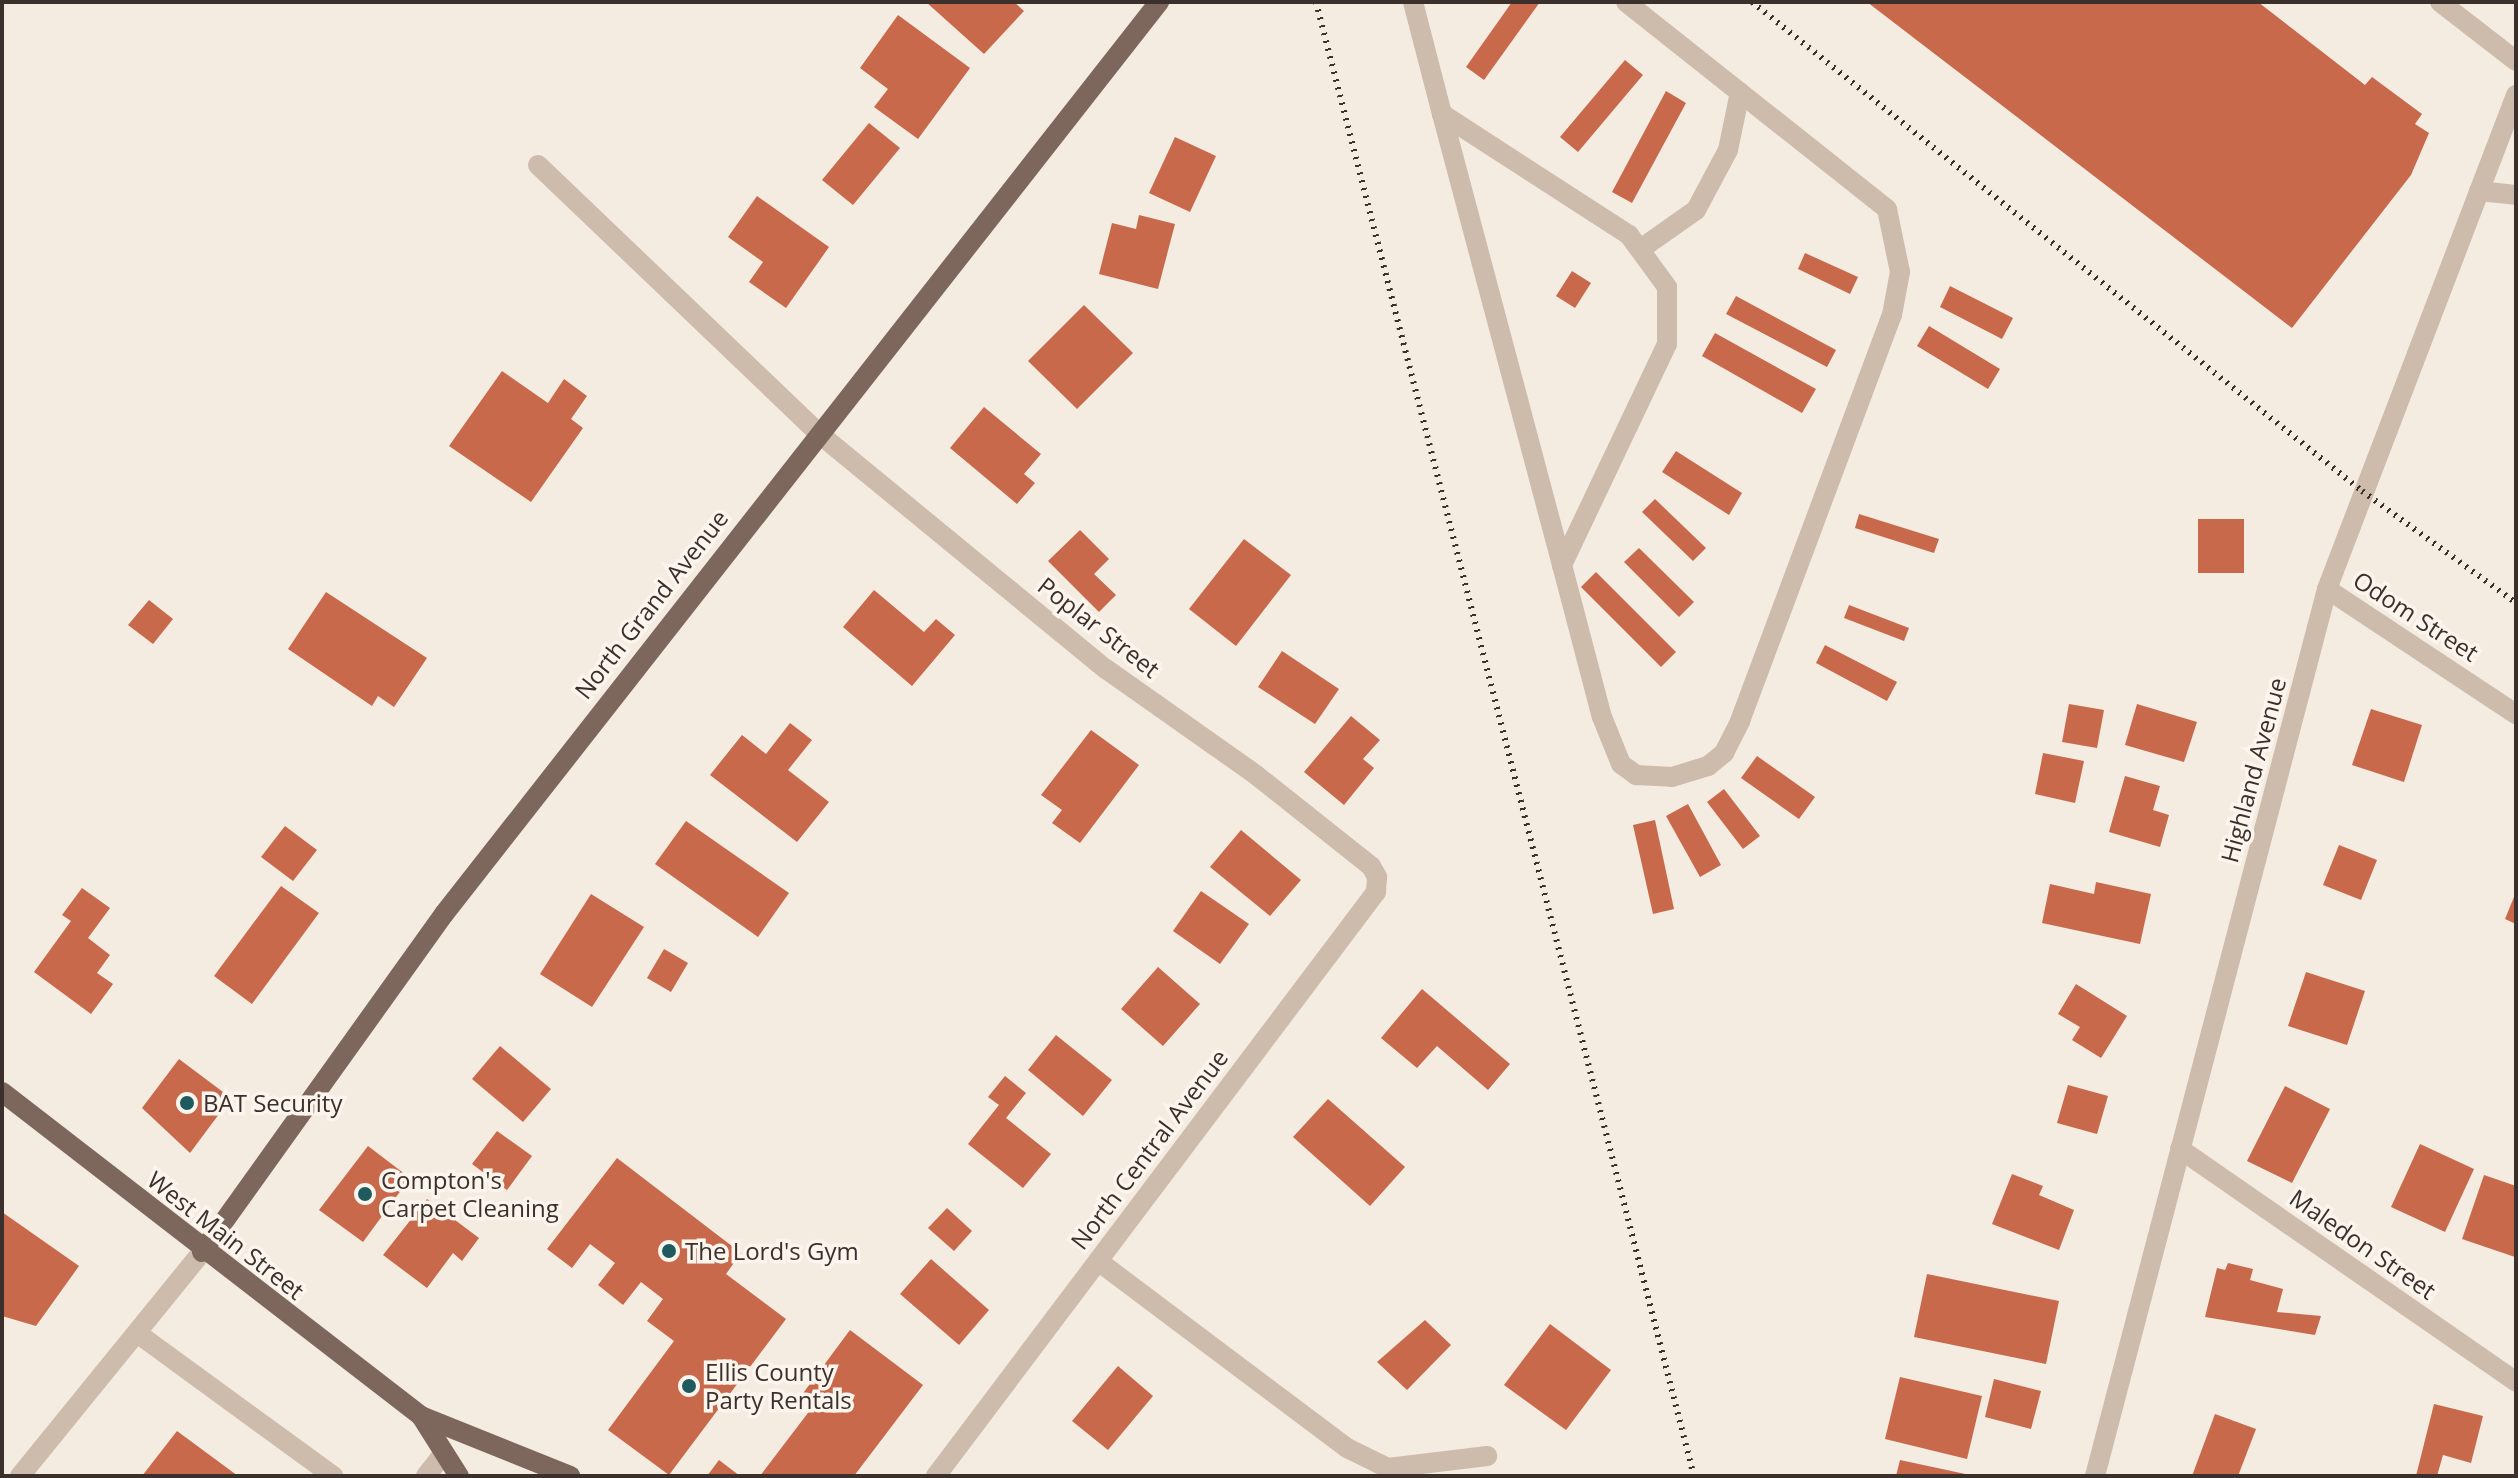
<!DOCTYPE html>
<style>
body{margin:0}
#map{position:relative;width:2518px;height:1478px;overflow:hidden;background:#f4ebe1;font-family:"Open Sans",sans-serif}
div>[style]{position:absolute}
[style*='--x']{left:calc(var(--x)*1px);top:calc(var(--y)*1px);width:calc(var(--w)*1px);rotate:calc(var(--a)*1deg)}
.building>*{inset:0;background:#c8694b}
.minor>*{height:20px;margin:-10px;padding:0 10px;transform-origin:10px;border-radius:10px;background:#cdbbac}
.major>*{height:20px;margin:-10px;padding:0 10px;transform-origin:10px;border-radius:10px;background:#7d675c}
.rail>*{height:6px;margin-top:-3px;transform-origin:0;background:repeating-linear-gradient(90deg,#3b302b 0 2px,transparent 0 8px)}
.dots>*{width:22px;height:22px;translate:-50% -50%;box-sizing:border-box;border:4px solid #fbf5ee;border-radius:50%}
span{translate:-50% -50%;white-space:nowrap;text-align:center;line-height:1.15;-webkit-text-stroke:7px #fbf5ee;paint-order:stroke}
.street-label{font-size:24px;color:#3b302b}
.poi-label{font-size:24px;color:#3b302b}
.left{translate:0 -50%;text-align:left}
.frame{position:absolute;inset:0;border:4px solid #3b302b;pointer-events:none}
</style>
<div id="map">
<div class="building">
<div style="clip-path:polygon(926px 2px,1014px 2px,1024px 11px,984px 54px)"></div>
<div style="clip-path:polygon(1512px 2px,1540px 2px,1484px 80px,1466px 67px)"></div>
<div style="clip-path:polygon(1867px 2px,2258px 2px,2365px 85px,2372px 77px,2422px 114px,2415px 124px,2429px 133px,2411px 175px,2292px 328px)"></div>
<div style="clip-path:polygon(898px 15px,970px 68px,918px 139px,874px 107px,888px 89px,860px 68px)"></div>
<div style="clip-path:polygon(1625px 60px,1643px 75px,1578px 152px,1560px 137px)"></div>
<div style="clip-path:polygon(1666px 91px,1686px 103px,1632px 203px,1612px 192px)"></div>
<div style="clip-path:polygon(869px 123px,900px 148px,853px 205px,822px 180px)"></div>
<div style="clip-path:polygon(1175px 137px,1216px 156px,1190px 212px,1149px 193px)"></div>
<div style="clip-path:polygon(757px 196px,829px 247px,786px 308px,749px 282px,763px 262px,728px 237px)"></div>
<div style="clip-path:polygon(1139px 215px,1175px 224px,1158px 289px,1099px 274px,1112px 223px,1136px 229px)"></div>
<div style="clip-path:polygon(1805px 253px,1858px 277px,1850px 294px,1798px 269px)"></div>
<div style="clip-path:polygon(1572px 271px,1591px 283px,1575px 308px,1556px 296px)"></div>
<div style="clip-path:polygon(1950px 286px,2013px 318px,2002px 339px,1940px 307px)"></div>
<div style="clip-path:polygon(1736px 296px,1836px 350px,1827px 367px,1726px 314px)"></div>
<div style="clip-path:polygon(1084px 305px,1133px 353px,1077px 409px,1028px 361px)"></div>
<div style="clip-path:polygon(1929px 326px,2000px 369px,1988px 389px,1917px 346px)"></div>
<div style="clip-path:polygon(1715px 333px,1816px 389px,1802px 413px,1702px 356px)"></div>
<div style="clip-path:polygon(502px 371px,548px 403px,564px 379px,587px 396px,571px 419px,583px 428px,531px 502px,449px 446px)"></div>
<div style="clip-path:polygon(984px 407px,1041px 454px,1024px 474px,1035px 483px,1017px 504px,950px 448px)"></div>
<div style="clip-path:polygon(1676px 451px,1742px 493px,1729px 515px,1662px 472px)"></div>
<div style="clip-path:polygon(1655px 499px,1706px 548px,1693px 561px,1642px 512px)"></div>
<div style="clip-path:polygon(1859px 514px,1939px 539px,1934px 553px,1855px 528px)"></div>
<div style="clip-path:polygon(2198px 519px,2244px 519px,2244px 573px,2198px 573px)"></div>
<div style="clip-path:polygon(1080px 530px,1109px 559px,1094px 574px,1116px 595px,1099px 612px,1048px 561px)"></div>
<div style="clip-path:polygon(1244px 539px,1291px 575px,1236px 646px,1189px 609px)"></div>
<div style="clip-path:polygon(1639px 548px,1694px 602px,1679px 617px,1624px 562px)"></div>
<div style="clip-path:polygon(1596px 572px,1676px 652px,1661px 667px,1581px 587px)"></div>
<div style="clip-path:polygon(874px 590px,924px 632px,936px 619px,955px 635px,912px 686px,843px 627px)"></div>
<div style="clip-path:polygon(326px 592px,427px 658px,394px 707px,378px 696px,372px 706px,288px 649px)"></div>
<div style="clip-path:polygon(149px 600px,173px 619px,153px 644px,128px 625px)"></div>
<div style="clip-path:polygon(1849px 605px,1909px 628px,1904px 641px,1844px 618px)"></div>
<div style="clip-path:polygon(1825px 645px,1897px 682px,1887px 701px,1816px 663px)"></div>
<div style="clip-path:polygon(1282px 651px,1339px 689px,1315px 724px,1258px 687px)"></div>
<div style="clip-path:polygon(2069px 704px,2104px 710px,2097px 748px,2062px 742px)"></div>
<div style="clip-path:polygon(2137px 704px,2197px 722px,2184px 762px,2125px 745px)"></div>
<div style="clip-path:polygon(2371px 709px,2422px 725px,2404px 782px,2352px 765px)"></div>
<div style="clip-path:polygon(1351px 716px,1380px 740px,1363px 759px,1374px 768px,1344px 805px,1304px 772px)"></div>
<div style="clip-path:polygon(790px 723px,812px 740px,788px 770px,829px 802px,797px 842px,710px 775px,742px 735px,766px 754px)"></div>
<div style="clip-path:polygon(1091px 730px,1139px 765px,1080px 843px,1052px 823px,1062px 810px,1041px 795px)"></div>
<div style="clip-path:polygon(2043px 753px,2084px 761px,2075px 803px,2035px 794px)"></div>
<div style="clip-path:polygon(1757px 756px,1815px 797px,1799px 819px,1741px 778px)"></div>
<div style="clip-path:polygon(2125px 776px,2160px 786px,2153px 810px,2169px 815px,2160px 847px,2109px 832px)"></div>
<div style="clip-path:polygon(1724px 789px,1760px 836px,1743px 849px,1707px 802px)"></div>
<div style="clip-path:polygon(1688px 804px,1721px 865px,1700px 877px,1666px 816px)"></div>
<div style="clip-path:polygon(1655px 820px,1674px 909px,1653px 914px,1633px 825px)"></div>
<div style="clip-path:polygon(686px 821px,789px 893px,758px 937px,655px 864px)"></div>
<div style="clip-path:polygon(285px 826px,317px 850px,293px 881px,261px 857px)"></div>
<div style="clip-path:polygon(1241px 830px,1301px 880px,1270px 916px,1210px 867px)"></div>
<div style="clip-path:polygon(2339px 845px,2377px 860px,2361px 900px,2323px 885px)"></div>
<div style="clip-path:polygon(2096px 882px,2151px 894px,2140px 944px,2042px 923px,2050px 884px,2094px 894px)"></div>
<div style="clip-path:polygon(281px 886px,319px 913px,252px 1004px,214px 976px)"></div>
<div style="clip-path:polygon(82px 888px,110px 908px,88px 938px,110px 955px,97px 973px,113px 984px,91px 1014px,34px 972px,71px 921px,62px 915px)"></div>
<div style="clip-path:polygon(1201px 891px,1249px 924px,1220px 964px,1173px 931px)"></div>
<div style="clip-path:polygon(2516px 892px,2516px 924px,2505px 919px)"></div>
<div style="clip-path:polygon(591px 894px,644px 927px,592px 1007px,540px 974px)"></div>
<div style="clip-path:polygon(664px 949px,688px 963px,671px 992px,647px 978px)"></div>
<div style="clip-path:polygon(1158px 967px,1200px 1004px,1163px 1046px,1121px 1009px)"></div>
<div style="clip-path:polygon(2306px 972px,2365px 991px,2347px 1045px,2288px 1026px)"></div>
<div style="clip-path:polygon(2076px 984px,2127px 1016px,2101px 1058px,2072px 1040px,2080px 1027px,2058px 1014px)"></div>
<div style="clip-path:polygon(1422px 989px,1510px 1064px,1488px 1090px,1437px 1046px,1417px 1068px,1381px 1038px)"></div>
<div style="clip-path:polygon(1056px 1035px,1112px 1080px,1083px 1116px,1028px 1070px)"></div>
<div style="clip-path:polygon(500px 1046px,551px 1089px,523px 1122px,472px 1079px)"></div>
<div style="clip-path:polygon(179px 1059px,231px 1098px,190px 1153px,142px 1108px)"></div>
<div style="clip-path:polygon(1005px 1076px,1026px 1093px,1006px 1118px,1051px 1154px,1023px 1188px,968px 1144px,999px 1105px,988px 1097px)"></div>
<div style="clip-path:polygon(2068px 1085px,2108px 1096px,2097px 1134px,2057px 1123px)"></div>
<div style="clip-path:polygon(2285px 1086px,2330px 1109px,2292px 1183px,2247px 1161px)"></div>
<div style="clip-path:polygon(1328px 1099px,1405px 1167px,1370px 1206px,1293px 1137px)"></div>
<div style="clip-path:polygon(497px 1131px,532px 1156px,507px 1190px,472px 1164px)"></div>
<div style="clip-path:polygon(2420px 1144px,2474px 1169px,2445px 1232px,2391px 1207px)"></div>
<div style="clip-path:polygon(368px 1146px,410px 1178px,363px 1242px,319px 1210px)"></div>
<div style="clip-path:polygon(617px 1158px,741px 1253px,726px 1274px,786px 1319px,669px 1475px,608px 1430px,674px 1341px,647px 1321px,663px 1299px,641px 1282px,623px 1305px,598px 1285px,615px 1263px,590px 1244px,572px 1268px,547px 1249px)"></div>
<div style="clip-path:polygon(2012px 1174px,2043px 1186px,2039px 1195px,2074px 1210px,2059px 1250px,1992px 1224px)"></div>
<div style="clip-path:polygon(2484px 1175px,2516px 1186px,2515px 1257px,2462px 1239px)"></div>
<div style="clip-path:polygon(427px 1199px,479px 1238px,462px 1261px,453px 1253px,427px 1288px,383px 1255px)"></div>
<div style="clip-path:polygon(947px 1208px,972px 1231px,954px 1251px,928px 1228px)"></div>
<div style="clip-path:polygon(2px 1212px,79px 1266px,36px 1326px,2px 1316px)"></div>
<div style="clip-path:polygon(931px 1259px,989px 1310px,959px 1345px,900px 1294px)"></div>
<div style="clip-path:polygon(2228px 1263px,2253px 1269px,2250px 1280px,2283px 1289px,2277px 1312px,2321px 1316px,2315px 1335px,2205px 1317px,2217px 1268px,2225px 1270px)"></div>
<div style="clip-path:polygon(1927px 1274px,2059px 1301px,2046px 1364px,1914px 1337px)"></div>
<div style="clip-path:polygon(1425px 1320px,1451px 1345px,1407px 1390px,1377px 1362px)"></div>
<div style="clip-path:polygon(1550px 1324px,1611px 1370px,1566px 1430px,1504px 1385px)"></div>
<div style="clip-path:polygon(850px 1330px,923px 1385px,854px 1476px,760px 1476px,814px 1405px,801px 1396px)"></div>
<div style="clip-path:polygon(1118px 1366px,1153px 1396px,1108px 1450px,1072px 1421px)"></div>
<div style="clip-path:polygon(1900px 1377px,1982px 1396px,1967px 1459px,1885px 1439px)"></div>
<div style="clip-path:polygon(1994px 1379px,2041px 1391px,2031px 1429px,1985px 1417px)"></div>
<div style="clip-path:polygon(2434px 1404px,2483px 1416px,2471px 1463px,2443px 1455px,2437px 1476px,2416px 1476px)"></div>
<div style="clip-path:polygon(2215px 1414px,2256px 1429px,2238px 1476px,2192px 1476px)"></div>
<div style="clip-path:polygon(177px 1431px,238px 1476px,142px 1476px)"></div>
<div style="clip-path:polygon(719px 1460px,740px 1476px,707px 1476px)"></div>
<div style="clip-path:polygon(1900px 1460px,1970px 1475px,1970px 1476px,1896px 1476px)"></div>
</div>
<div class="minor">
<div style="--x:1413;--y:2;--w:116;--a:75.5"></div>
<div style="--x:1442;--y:114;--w:223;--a:32.9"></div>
<div style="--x:1629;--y:235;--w:64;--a:53.8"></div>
<div style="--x:1667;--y:287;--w:57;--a:90"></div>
<div style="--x:1667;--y:344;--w:245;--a:115.4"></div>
<div style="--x:1562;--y:565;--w:157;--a:75.3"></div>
<div style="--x:1602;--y:717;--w:51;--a:68"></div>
<div style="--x:1621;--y:764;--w:19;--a:36"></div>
<div style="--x:1636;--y:775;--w:36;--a:3"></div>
<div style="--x:1672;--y:777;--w:38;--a:-17"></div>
<div style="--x:1708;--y:766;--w:21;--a:-39"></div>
<div style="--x:1724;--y:753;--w:36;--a:-63"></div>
<div style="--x:1740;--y:721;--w:434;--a:-69.5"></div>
<div style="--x:1892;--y:315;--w:44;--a:-79.5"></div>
<div style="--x:1900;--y:272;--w:64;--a:-101.7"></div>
<div style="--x:1887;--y:209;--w:333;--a:-141.6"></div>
<div style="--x:2440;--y:2;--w:96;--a:37.8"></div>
<div style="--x:1442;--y:114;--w:467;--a:75.1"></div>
<div style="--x:538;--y:165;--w:386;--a:43.7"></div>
<div style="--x:817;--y:432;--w:374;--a:39.4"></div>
<div style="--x:1106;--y:669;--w:184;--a:35.2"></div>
<div style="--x:1256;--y:775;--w:147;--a:38.4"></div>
<div style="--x:1371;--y:866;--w:13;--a:61"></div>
<div style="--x:1377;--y:877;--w:15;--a:94"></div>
<div style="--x:1376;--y:892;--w:731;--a:127"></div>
<div style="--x:2479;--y:191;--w:37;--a:6"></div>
<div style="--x:1642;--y:248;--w:66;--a:-35.1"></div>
<div style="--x:1696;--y:210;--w:68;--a:-61.9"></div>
<div style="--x:1728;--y:150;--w:59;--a:-78.3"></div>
<div style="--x:2327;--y:589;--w:227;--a:33.5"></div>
<div style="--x:2180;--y:1149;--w:409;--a:34.7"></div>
<div style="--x:1098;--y:1261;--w:311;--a:36.9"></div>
<div style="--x:1347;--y:1448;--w:46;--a:26"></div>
<div style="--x:1388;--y:1468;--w:100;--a:-6.9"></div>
<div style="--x:137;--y:1333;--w:243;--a:36.1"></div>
<div style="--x:20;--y:1476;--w:289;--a:-50.9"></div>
<div style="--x:426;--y:1476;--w:29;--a:-52"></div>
<div style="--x:2095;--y:1476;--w:917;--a:-75.34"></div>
<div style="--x:2327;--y:589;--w:529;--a:-69.06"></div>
</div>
<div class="major">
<div style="--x:2;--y:1092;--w:530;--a:37.71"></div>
<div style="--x:421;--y:1416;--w:161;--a:21.9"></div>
<div style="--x:202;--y:1252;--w:416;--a:-54.4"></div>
<div style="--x:444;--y:914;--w:1159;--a:-51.9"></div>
<div style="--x:421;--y:1416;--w:71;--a:57.7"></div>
</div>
<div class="rail">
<div style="--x:1316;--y:2;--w:1522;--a:75.62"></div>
<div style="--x:1752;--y:2;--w:782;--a:38.72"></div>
<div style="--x:2362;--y:491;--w:190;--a:36"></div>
</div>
<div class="dots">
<div style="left:187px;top:1103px;background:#1f5a5e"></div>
<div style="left:365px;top:1194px;background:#1f5a5e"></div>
<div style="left:669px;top:1251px;background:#1f5a5e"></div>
<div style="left:689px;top:1386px;background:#1f5a5e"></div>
</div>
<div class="street-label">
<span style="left:651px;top:604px;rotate:-52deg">North Grand Avenue</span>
<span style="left:2416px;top:616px;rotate:33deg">Odom Street</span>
<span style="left:1099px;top:627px;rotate:38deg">Poplar Street</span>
<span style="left:2253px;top:770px;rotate:-75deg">Highland Avenue</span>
<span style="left:1149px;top:1149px;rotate:-53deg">North Central Avenue</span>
<span style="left:226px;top:1235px;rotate:38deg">West Main Street</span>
<span style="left:2363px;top:1244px;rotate:35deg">Maledon Street</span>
</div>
<div class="poi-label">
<span class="left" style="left:203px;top:1103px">BAT Security</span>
<span class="left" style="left:381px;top:1194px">Compton's<br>Carpet Cleaning</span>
<span class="left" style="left:685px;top:1251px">The Lord's Gym</span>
<span class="left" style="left:705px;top:1386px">Ellis County<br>Party Rentals</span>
</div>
<div class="frame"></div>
</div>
